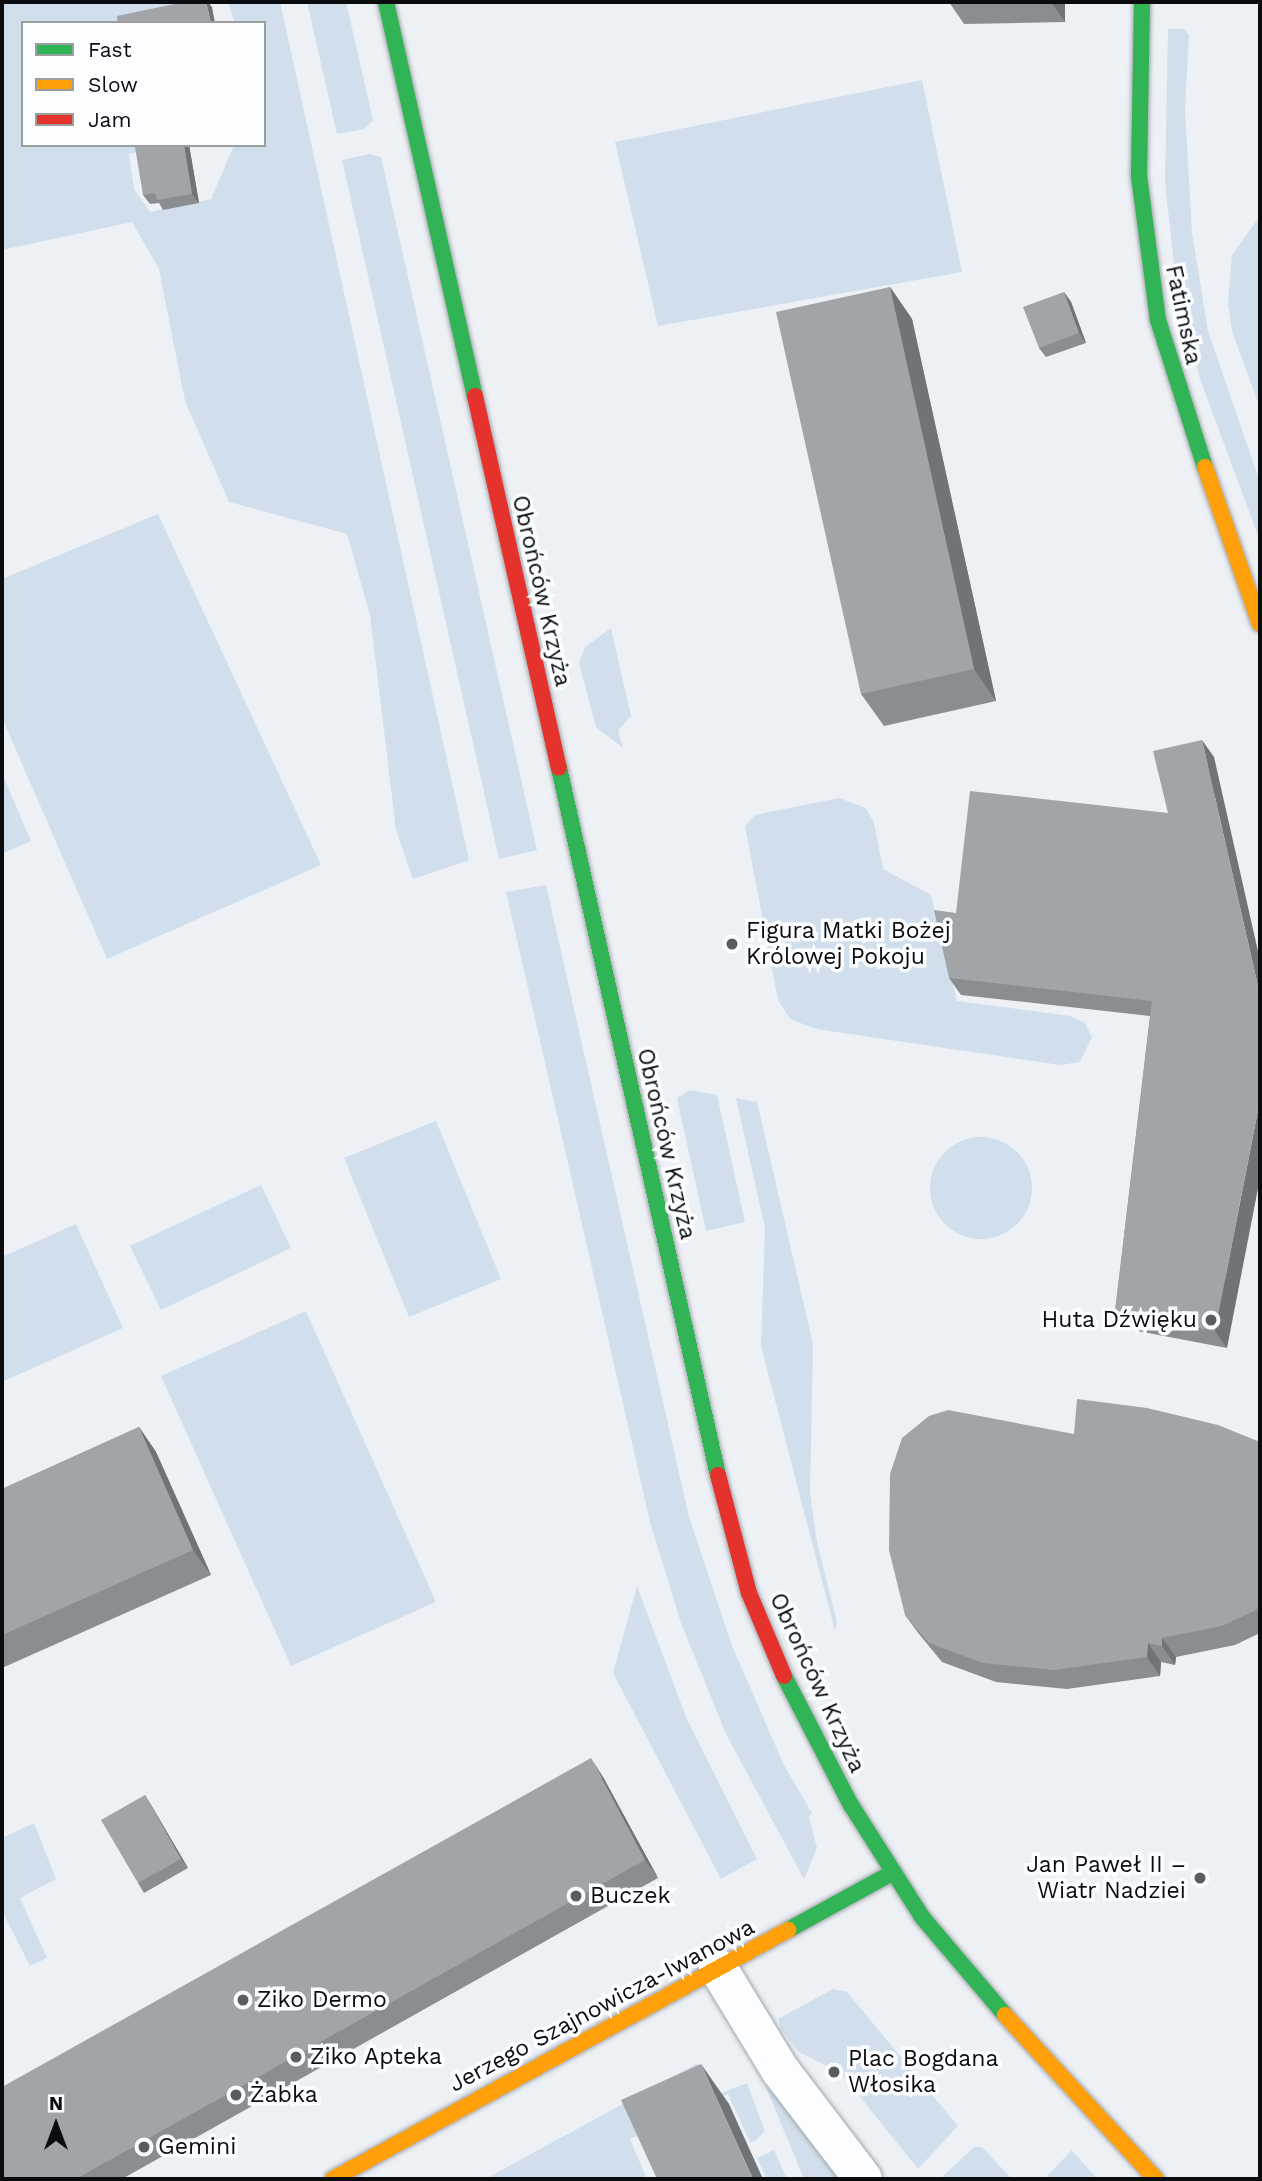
<!DOCTYPE html>
<meta charset="utf-8">
<style>
body{margin:0}
#map{position:relative;width:1262px;height:2181px;overflow:hidden;background:#edf1f6;font-family:"Work Sans",sans-serif}
div>[style]{position:absolute}
[style*='--x']{left:calc(var(--x)*1px);top:calc(var(--y)*1px);width:calc(var(--w)*1px);rotate:calc(var(--a)*1deg)}
.green>*{inset:0;background:#d1deec}
.round{border-radius:50%}
.roads{filter:drop-shadow(0 0 2px #a3a6a9) drop-shadow(0 0 2px #a3a6a9)}
.street>*{height:38px;margin:-19px;padding:0 19px;transform-origin:19px;border-radius:19px;background:#fcfdfe}
.fast>*{height:16px;margin:-8px;padding:0 8px;transform-origin:8px;border-radius:8px;background:#30b455}
.slow>*{height:16px;margin:-8px;padding:0 8px;transform-origin:8px;border-radius:8px;background:#ff9f0a}
.jam>*{height:16px;margin:-8px;padding:0 8px;transform-origin:8px;border-radius:8px;background:#e5322d}
.wall>*{inset:0;background:#8b8e90}
.shaded-wall>*{inset:0;background:#717476}
.building>*{inset:0;background:#a2a5a8}
.dots>*{width:19px;height:19px;translate:-50% -50%;box-sizing:border-box;border:4px solid #fcfdff;border-radius:50%}
span{translate:-50% -50%;white-space:nowrap;text-align:center;line-height:1.15;-webkit-text-stroke:7px #fcfdff;paint-order:stroke}
.street-label{font-size:23px;color:#0a0c0f}
.poi-label{font-size:23px;color:#0a0c0f}
.left{translate:0 -50%;text-align:left}
.right{translate:-100% -50%;text-align:right}
.frame{position:absolute;inset:0;border:4px solid #0a0c0f;pointer-events:none}
.legend{position:absolute;left:21px;top:21px;width:245px;height:126px;box-sizing:border-box;background:#fcfdff;border:2px solid #9b9d9f;margin:0;padding:9px 12px;list-style:none;font-size:21px;color:#0a0c0f}
.legend li{display:flex;align-items:center;gap:14px;height:35px}
.legend b{width:35px;border:2px solid #9b9d9f}
.north{position:absolute;left:21px;top:2090px;width:70px;height:70px;-webkit-text-stroke:5px #fcfdff;paint-order:stroke;rotate:0deg;font-size:19px;font-weight:700;line-height:28px;text-align:center;color:#0a0c0f}
.north::after{content:'';display:block;margin:auto;width:24px;height:32px;background:#0a0c0f;clip-path:polygon(50% 0,100% 100%,50% 72%,0 100%)}
</style>
<div id="map">
<div class="green">
<div style="clip-path:polygon(2px 2px,211px 2px,118px 23px,23px 23px,23px 145px,173px 145px,129px 154px,134px 189px,150px 212px,211px 199px,234px 145px,264px 145px,264px 23px,235px 23px,228px 2px,280px 2px,469px 860px,413px 879px,396px 830px,370px 615px,347px 534px,229px 502px,185px 401px,159px 269px,132px 222px,2px 250px)"></div>
<div style="clip-path:polygon(307px 2px,346px 2px,373px 120px,364px 129px,337px 134px)"></div>
<div style="clip-path:polygon(1168px 29px,1184px 29px,1189px 35px,1185px 109px,1192px 233px,1208px 331px,1260px 482px,1260px 541px,1200px 379px,1177px 292px,1165px 182px)"></div>
<div style="clip-path:polygon(922px 80px,962px 272px,658px 326px,615px 142px)"></div>
<div style="clip-path:polygon(370px 154px,381px 157px,537px 850px,499px 859px,342px 160px)"></div>
<div style="clip-path:polygon(1260px 216px,1260px 408px,1232px 331px,1228px 304px,1232px 255px)"></div>
<div style="clip-path:polygon(158px 514px,321px 865px,107px 959px,2px 718px,2px 579px)"></div>
<div style="clip-path:polygon(611px 628px,631px 716px,618px 730px,623px 748px,596px 727px,579px 663px,585px 647px)"></div>
<div style="clip-path:polygon(2px 774px,31px 841px,2px 854px)"></div>
<div style="clip-path:polygon(839px 798px,866px 808px,874px 823px,883px 869px,931px 895px,957px 1001px,1070px 1016px,1085px 1023px,1092px 1037px,1080px 1062px,1060px 1065px,816px 1029px,790px 1019px,778px 1000px,745px 826px,755px 815px)"></div>
<div style="clip-path:polygon(546px 885px,689px 1517px,732px 1646px,784px 1765px,812px 1813px,809px 1817px,817px 1848px,804px 1879px,726px 1734px,681px 1623px,650px 1522px,506px 892px)"></div>
<div style="clip-path:polygon(690px 1090px,717px 1095px,745px 1222px,706px 1231px,677px 1098px)"></div>
<div style="clip-path:polygon(736px 1098px,757px 1102px,813px 1344px,810px 1493px,817px 1542px,837px 1622px,835px 1631px,761px 1346px,765px 1228px)"></div>
<div style="clip-path:polygon(436px 1121px,501px 1279px,409px 1317px,344px 1158px)"></div>
<div class="round" style="left:930px;top:1137px;width:102px;height:102px"></div>
<div style="clip-path:polygon(261px 1185px,291px 1248px,161px 1310px,130px 1246px)"></div>
<div style="clip-path:polygon(76px 1224px,123px 1328px,2px 1382px,2px 1257px)"></div>
<div style="clip-path:polygon(306px 1311px,436px 1602px,291px 1666px,161px 1376px)"></div>
<div style="clip-path:polygon(637px 1586px,686px 1717px,757px 1859px,721px 1879px,613px 1673px)"></div>
<div style="clip-path:polygon(34px 1823px,56px 1879px,20px 1898px,47px 1958px,30px 1966px,2px 1911px,2px 1838px)"></div>
<div style="clip-path:polygon(833px 1989px,847px 1992px,958px 2126px,918px 2169px,841px 2073px,799px 2052px,781px 2029px,778px 2019px)"></div>
<div style="clip-path:polygon(698px 2063px,716px 2095px,747px 2083px,765px 2131px,755px 2141px,750px 2142px,728px 2094px,630px 2139px,647px 2179px,485px 2179px)"></div>
<div style="clip-path:polygon(765px 2085px,796px 2116px,843px 2179px,804px 2179px)"></div>
<div style="clip-path:polygon(974px 2147px,982px 2147px,1012px 2179px,940px 2179px)"></div>
<div style="clip-path:polygon(774px 2150px,787px 2179px,767px 2179px,757px 2158px)"></div>
<div style="clip-path:polygon(1072px 2150px,1072px 2151px,1098px 2179px,1050px 2179px,1047px 2176px)"></div>
</div>
<div class="roads">
<div class="street">
<div style="--x:718;--y:1968;--w:119;--a:58.7"></div>
<div style="--x:780;--y:2070;--w:137;--a:52.7"></div>
</div>
<div class="fast">
<div style="--x:386;--y:2;--w:404;--a:77.3"></div>
<div style="--x:1142;--y:2;--w:174;--a:91"></div>
<div style="--x:1139;--y:176;--w:145;--a:82.5"></div>
<div style="--x:1158;--y:320;--w:154;--a:72.3"></div>
<div style="--x:559;--y:768;--w:725;--a:77.33"></div>
<div style="--x:784;--y:1676;--w:145;--a:62.6"></div>
<div style="--x:851;--y:1805;--w:133;--a:57.6"></div>
<div style="--x:922;--y:1917;--w:128;--a:49.7"></div>
<div style="--x:788;--y:1930;--w:119;--a:-28.7"></div>
</div>
<div class="slow">
<div style="--x:1205;--y:467;--w:166;--a:70.7"></div>
<div style="--x:1005;--y:2015;--w:223;--a:47.4"></div>
<div style="--x:333;--y:2179;--w:519;--a:-28.69"></div>
</div>
<div class="jam">
<div style="--x:475;--y:396;--w:381;--a:77.3"></div>
<div style="--x:718;--y:1475;--w:122;--a:75.3"></div>
<div style="--x:749;--y:1593;--w:90;--a:67.1"></div>
</div>
</div>
<div class="wall">
<div style="clip-path:polygon(949px 2px,1065px 2px,1065px 22px,964px 24px)"></div>
<div style="clip-path:polygon(145px 145px,189px 145px,199px 203px,163px 210px,159px 203px,150px 204px,143px 195px)"></div>
<div style="clip-path:polygon(890px 287px,912px 319px,996px 701px,884px 726px,861px 694px)"></div>
<div style="clip-path:polygon(1064px 292px,1071px 302px,1086px 343px,1046px 357px,1039px 348px)"></div>
<div style="clip-path:polygon(1214px 757px,1227px 1348px,1127px 1329px,1115px 1312px,1150px 1016px,961px 995px,949px 978px,956px 913px,1168px 813px)"></div>
<div style="clip-path:polygon(139px 1427px,156px 1452px,211px 1575px,2px 1668px,2px 1489px)"></div>
<div style="clip-path:polygon(1074px 1434px,1260px 1442px,1260px 1633px,1235px 1645px,1176px 1657px,1175px 1665px,1161px 1662px,1160px 1676px,1067px 1689px,996px 1682px,942px 1662px,919px 1634px,905px 1615px)"></div>
<div style="clip-path:polygon(603px 1777px,658px 1878px,122px 2179px,2px 2179px)"></div>
<div style="clip-path:polygon(145px 1795px,151px 1805px,188px 1868px,144px 1893px,138px 1883px)"></div>
</div>
<div class="shaded-wall">
<div style="clip-path:polygon(206px 2px,208px 2px,212px 7px,215px 23px,211px 23px)"></div>
<div style="clip-path:polygon(1051px 2px,1065px 2px,1065px 22px)"></div>
<div style="clip-path:polygon(184px 145px,189px 145px,199px 203px,192px 194px)"></div>
<div style="clip-path:polygon(890px 287px,912px 319px,996px 701px,974px 669px)"></div>
<div style="clip-path:polygon(1064px 292px,1071px 302px,1086px 343px,1079px 333px)"></div>
<div style="clip-path:polygon(1202px 740px,1214px 757px,1260px 960px,1260px 995px)"></div>
<div style="clip-path:polygon(1260px 1100px,1260px 1178px,1227px 1348px,1215px 1331px)"></div>
<div style="clip-path:polygon(139px 1427px,156px 1452px,211px 1575px,193px 1550px)"></div>
<div style="clip-path:polygon(1162px 1638px,1176px 1657px,1175px 1665px,1162px 1646px)"></div>
<div style="clip-path:polygon(1148px 1643px,1161px 1662px,1160px 1676px,1147px 1657px)"></div>
<div style="clip-path:polygon(591px 1758px,603px 1777px,658px 1878px,645px 1860px)"></div>
<div style="clip-path:polygon(145px 1795px,151px 1805px,188px 1868px,181px 1859px)"></div>
<div style="clip-path:polygon(701px 2064px,729px 2104px,763px 2179px,753px 2179px)"></div>
</div>
<div class="building">
<div style="clip-path:polygon(184px 2px,206px 2px,211px 23px,118px 23px,117px 16px)"></div>
<div style="clip-path:polygon(145px 145px,184px 145px,192px 194px,157px 200px,155px 193px,143px 195px,135px 147px)"></div>
<div style="clip-path:polygon(890px 287px,974px 669px,861px 694px,776px 312px)"></div>
<div style="clip-path:polygon(1064px 292px,1079px 333px,1039px 348px,1023px 307px)"></div>
<div style="clip-path:polygon(1202px 740px,1260px 995px,1260px 1100px,1215px 1331px,1115px 1312px,1152px 1001px,949px 978px,934px 910px,956px 913px,970px 791px,1168px 813px,1153px 751px)"></div>
<div style="clip-path:polygon(1077px 1399px,1147px 1408px,1218px 1425px,1260px 1442px,1260px 1607px,1254px 1611px,1222px 1626px,1162px 1638px,1162px 1646px,1148px 1643px,1147px 1657px,1054px 1670px,983px 1663px,929px 1643px,905px 1615px,889px 1550px,890px 1474px,902px 1438px,929px 1416px,948px 1410px,1074px 1434px)"></div>
<div style="clip-path:polygon(139px 1427px,193px 1550px,2px 1635px,2px 1489px)"></div>
<div style="clip-path:polygon(591px 1758px,645px 1860px,76px 2179px,2px 2179px,2px 2087px)"></div>
<div style="clip-path:polygon(145px 1795px,181px 1859px,138px 1883px,101px 1820px)"></div>
<div style="clip-path:polygon(701px 2064px,753px 2179px,657px 2179px,621px 2100px)"></div>
</div>
<div class="dots">
<div style="left:732px;top:944px;background:#595c60"></div>
<div style="left:1211px;top:1320px;background:#595c60"></div>
<div style="left:1200px;top:1878px;background:#595c60"></div>
<div style="left:576px;top:1896px;background:#595c60"></div>
<div style="left:243px;top:2000px;background:#595c60"></div>
<div style="left:296px;top:2057px;background:#595c60"></div>
<div style="left:834px;top:2072px;background:#595c60"></div>
<div style="left:236px;top:2095px;background:#595c60"></div>
<div style="left:144px;top:2147px;background:#595c60"></div>
</div>
<div class="street-label">
<span style="left:1183px;top:315px;rotate:78deg">Fatimska</span>
<span style="left:541px;top:591px;rotate:77deg">Obrońców Krzyża</span>
<span style="left:666px;top:1144px;rotate:77deg">Obrońców Krzyża</span>
<span style="left:817px;top:1683px;rotate:65deg">Obrońców Krzyża</span>
<span style="left:602px;top:2006px;rotate:-28deg">Jerzego Szajnowicza-Iwanowa</span>
</div>
<div class="poi-label">
<span class="left" style="left:746px;top:944px">Figura Matki Bożej<br>Królowej Pokoju</span>
<span class="right" style="left:1197px;top:1320px">Huta Dźwięku</span>
<span class="right" style="left:1186px;top:1878px">Jan Paweł II –<br>Wiatr Nadziei</span>
<span class="left" style="left:590px;top:1896px">Buczek</span>
<span class="left" style="left:257px;top:2000px">Ziko Dermo</span>
<span class="left" style="left:310px;top:2057px">Ziko Apteka</span>
<span class="left" style="left:848px;top:2072px">Plac Bogdana<br>Włosika</span>
<span class="left" style="left:250px;top:2095px">Żabka</span>
<span class="left" style="left:158px;top:2147px">Gemini</span>
</div>
<div class="frame"></div>
<ul class="legend">
<li><b style="height:9px;background:#30b455"></b>Fast</li>
<li><b style="height:9px;background:#ff9f0a"></b>Slow</li>
<li><b style="height:9px;background:#e5322d"></b>Jam</li>
</ul>
<div class="north">N</div>
</div>
